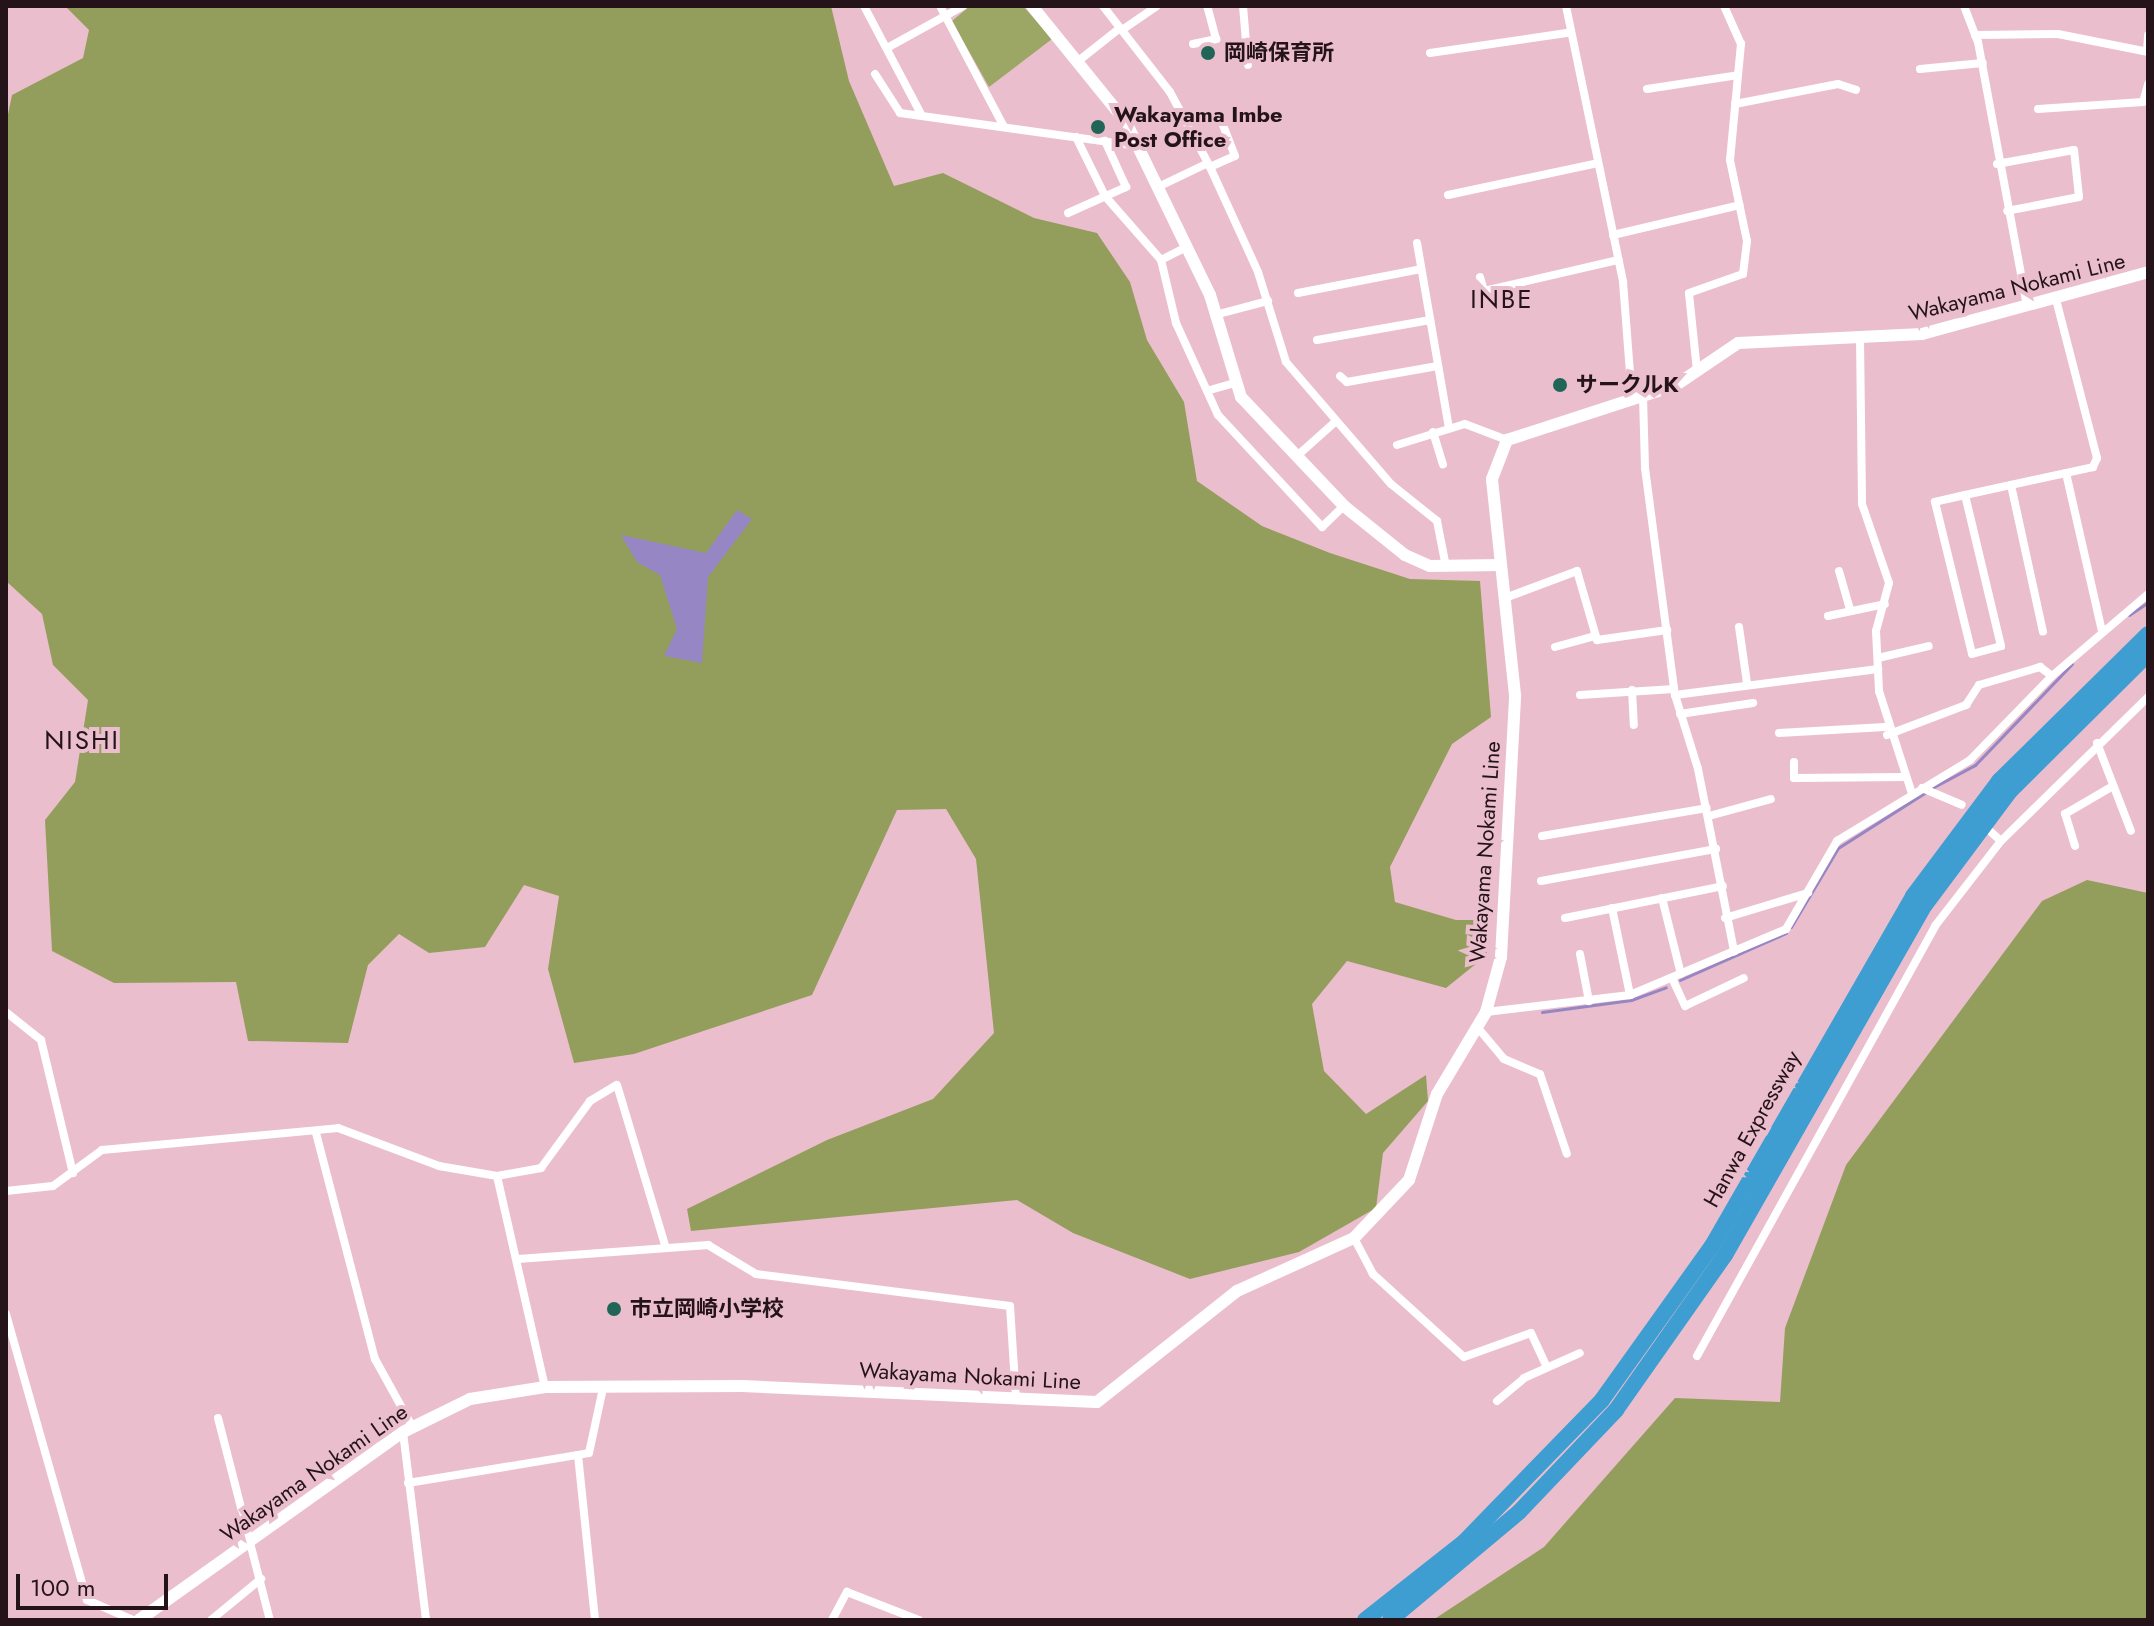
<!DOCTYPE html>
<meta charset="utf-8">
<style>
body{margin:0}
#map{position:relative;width:2154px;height:1626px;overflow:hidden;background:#ebbecd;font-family:Jost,"Noto Sans JP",sans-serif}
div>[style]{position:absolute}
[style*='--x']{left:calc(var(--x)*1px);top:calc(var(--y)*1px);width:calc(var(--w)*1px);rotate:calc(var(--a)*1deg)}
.green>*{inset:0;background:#9ca665}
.forest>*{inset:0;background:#949e5c}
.water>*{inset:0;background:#9686c3}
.stream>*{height:3px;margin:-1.5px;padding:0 1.5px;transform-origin:1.5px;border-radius:1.5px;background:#9686c3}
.street>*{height:8px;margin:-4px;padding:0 4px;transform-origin:4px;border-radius:4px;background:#fff}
.secondary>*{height:12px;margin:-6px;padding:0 6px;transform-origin:6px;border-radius:6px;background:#fff}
.highway>*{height:16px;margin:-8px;padding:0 8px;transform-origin:8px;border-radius:8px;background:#3e9ed2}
.dots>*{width:22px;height:22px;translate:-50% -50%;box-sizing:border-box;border:4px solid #ebbecd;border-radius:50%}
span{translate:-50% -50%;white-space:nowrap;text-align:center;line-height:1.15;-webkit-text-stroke:8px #ebbecd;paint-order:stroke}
.poi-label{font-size:22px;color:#24141a;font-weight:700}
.left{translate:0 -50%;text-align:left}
.street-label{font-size:22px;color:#24141a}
.quarter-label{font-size:26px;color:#24141a;letter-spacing:2px}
.frame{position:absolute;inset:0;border:8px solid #24141a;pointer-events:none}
.scale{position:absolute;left:16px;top:1574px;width:152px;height:36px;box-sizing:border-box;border:4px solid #24141a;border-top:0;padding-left:10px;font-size:24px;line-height:28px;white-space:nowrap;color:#24141a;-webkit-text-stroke:6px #ebbecd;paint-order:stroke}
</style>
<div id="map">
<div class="green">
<div style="clip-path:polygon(970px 6px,1023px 6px,1052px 39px,989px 87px,952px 21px)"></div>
</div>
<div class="forest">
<div style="clip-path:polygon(65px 6px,831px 6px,849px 81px,894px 186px,943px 173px,1034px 218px,1097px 233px,1130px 282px,1147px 340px,1184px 402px,1197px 481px,1262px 526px,1330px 553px,1410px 579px,1480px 581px,1491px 717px,1452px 744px,1390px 867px,1395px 902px,1456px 920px,1484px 920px,1487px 955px,1446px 988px,1347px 961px,1312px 1004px,1324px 1071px,1366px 1114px,1426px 1075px,1428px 1101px,1383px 1153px,1376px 1208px,1299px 1252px,1190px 1279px,1073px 1233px,1017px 1200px,691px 1231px,687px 1209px,827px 1140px,933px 1099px,994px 1033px,976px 859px,946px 809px,897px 810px,812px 995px,634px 1054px,574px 1063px,548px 969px,559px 896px,524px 885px,485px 947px,429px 953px,399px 934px,368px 965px,348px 1043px,248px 1041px,236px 982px,114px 983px,52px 951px,45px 820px,75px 782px,88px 700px,53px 665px,42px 614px,6px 581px,6px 124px,12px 95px,83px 58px,89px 30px)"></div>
<div style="clip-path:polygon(2087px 880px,2148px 893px,2148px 1620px,1433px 1620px,1544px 1547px,1675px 1398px,1780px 1402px,1785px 1328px,1846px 1165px,2042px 901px)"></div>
</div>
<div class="water">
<div style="clip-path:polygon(737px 510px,752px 519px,708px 577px,702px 663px,664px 656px,677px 629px,660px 575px,637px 562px,621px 535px,706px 553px)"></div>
</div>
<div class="stream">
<div style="--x:2129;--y:615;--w:23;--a:-34"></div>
<div style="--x:1932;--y:788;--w:49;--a:-28.1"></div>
<div style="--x:1975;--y:765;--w:140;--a:-46.2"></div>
<div style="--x:1791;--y:927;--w:92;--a:-59.3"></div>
<div style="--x:1838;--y:848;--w:104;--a:-32.5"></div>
<div style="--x:1680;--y:980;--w:116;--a:-23.9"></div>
<div style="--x:1542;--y:1012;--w:90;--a:-7.7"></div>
<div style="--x:1631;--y:1000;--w:37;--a:-20"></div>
</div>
<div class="street">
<div style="--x:864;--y:6;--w:124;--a:62.2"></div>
<div style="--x:940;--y:6;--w:137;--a:62.1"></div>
<div style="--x:1103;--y:6;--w:109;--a:52.1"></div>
<div style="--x:1170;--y:92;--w:85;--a:61.9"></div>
<div style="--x:1210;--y:167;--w:115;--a:65.4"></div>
<div style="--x:1258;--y:272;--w:94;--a:72.7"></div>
<div style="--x:1286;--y:362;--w:161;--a:49.3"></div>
<div style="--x:1391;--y:484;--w:59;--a:38.8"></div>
<div style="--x:1437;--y:521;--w:47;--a:78.9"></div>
<div style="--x:1243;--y:6;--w:59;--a:85.2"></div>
<div style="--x:1566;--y:6;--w:282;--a:78.3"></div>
<div style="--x:1623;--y:282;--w:118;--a:85.6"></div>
<div style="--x:1964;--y:6;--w:39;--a:69"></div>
<div style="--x:1978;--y:42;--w:269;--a:79.5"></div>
<div style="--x:1122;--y:30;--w:42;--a:-34.4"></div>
<div style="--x:1975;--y:35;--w:83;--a:-0.7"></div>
<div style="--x:2058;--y:34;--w:92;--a:11.3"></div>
<div style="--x:1193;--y:44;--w:24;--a:-12"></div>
<div style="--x:1216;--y:39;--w:34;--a:-105"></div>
<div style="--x:887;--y:48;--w:87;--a:-28.9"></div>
<div style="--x:2147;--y:51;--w:16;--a:-86"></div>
<div style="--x:1430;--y:53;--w:138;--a:-8.3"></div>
<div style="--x:1077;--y:62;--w:55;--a:-38.3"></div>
<div style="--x:1920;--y:69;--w:63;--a:-5.4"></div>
<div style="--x:875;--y:74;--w:46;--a:57.3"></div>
<div style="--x:900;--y:113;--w:239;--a:7.9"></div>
<div style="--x:1647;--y:89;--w:92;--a:-8.7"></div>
<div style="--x:1735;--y:104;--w:105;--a:-11"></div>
<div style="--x:1838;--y:84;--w:19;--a:18"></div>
<div style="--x:2038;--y:109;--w:105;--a:-3.8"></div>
<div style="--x:2143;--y:102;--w:19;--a:-74"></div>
<div style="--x:1076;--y:137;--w:66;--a:63.8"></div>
<div style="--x:1105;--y:196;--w:85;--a:48.8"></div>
<div style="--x:1161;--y:260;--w:65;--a:76.6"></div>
<div style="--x:1176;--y:323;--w:101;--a:65.5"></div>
<div style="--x:1218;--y:415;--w:153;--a:47.1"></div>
<div style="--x:1322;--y:527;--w:30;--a:-44"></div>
<div style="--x:1997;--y:164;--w:78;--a:-10.3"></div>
<div style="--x:2074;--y:150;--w:47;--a:83.9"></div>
<div style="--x:2079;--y:197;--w:73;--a:169"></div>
<div style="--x:1210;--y:167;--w:27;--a:-24"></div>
<div style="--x:1235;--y:156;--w:44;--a:-111.3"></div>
<div style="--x:1158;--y:187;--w:55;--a:-25.6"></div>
<div style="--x:1448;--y:195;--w:153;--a:-12"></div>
<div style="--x:1068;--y:213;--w:64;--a:-24.1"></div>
<div style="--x:1126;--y:187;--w:51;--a:-114.5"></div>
<div style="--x:1613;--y:235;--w:130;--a:-13.3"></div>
<div style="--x:1417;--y:243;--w:188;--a:80.2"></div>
<div style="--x:1161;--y:260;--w:29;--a:-27"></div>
<div style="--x:1480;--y:277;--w:15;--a:74"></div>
<div style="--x:1484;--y:291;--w:138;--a:-13"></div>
<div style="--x:1298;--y:293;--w:125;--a:-11"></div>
<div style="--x:1215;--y:315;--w:55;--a:-14.8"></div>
<div style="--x:1860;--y:338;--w:166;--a:89.3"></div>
<div style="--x:1862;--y:504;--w:83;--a:71.1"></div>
<div style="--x:1889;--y:583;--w:50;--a:105.2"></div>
<div style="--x:1876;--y:631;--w:60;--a:87.1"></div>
<div style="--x:1879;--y:691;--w:108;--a:72.2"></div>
<div style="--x:1317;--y:340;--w:115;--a:-10"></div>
<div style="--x:1697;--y:371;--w:78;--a:-95.9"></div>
<div style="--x:1689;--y:293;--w:57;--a:-19.4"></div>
<div style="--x:1743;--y:274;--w:33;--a:-83"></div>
<div style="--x:1747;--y:241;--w:83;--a:-101.9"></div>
<div style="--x:1730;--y:160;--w:117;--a:-84.6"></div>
<div style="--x:1741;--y:44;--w:42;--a:-114.1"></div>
<div style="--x:1340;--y:376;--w:9;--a:41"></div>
<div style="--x:1347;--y:382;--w:92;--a:-10"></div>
<div style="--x:1210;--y:390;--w:26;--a:-16"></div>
<div style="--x:1643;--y:396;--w:72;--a:88.4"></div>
<div style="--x:1645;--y:468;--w:229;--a:82.5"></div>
<div style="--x:1675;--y:695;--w:77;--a:72.7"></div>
<div style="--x:1698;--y:769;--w:186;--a:78.8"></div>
<div style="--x:1433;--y:432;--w:34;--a:73"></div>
<div style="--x:1397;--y:445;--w:71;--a:-17.2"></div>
<div style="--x:1465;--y:424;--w:45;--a:20.9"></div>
<div style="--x:1297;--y:456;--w:51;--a:-41.8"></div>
<div style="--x:2066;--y:473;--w:162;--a:77.2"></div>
<div style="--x:2011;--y:485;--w:150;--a:77.7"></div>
<div style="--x:1965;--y:495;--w:31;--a:167"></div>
<div style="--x:1935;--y:502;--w:156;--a:76.3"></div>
<div style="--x:1972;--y:654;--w:30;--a:-15"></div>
<div style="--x:2001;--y:646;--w:155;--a:-103.4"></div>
<div style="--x:1965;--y:495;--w:131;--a:-12.3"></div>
<div style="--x:2093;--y:467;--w:10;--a:-66"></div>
<div style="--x:2097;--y:458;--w:164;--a:-104.5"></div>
<div style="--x:1839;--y:571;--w:40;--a:74"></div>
<div style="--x:1505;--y:598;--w:77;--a:-20.6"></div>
<div style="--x:1577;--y:571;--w:72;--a:73.8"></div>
<div style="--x:1597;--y:640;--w:71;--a:-8.1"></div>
<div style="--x:1828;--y:616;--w:58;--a:-11.9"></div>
<div style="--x:1739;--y:627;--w:57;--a:81.9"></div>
<div style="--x:1555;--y:647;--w:41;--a:-15.4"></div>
<div style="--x:1878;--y:658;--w:52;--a:-13.2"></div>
<div style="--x:1632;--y:690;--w:35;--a:87"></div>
<div style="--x:1580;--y:695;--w:94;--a:-3.7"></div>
<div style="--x:1675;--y:695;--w:205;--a:-7.3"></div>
<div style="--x:1680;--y:714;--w:74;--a:-8.6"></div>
<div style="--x:1779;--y:733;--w:106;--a:-3.2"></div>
<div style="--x:1887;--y:735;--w:85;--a:-20.8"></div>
<div style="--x:1966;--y:705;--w:24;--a:-57"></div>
<div style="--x:1979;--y:685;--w:64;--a:-16.4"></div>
<div style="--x:2040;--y:667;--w:15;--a:37"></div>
<div style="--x:2097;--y:743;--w:94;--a:68.9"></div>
<div style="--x:1794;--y:762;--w:16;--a:90"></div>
<div style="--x:1794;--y:778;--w:110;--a:-0.5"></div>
<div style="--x:1922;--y:788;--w:43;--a:23"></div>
<div style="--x:1709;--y:816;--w:64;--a:-15.3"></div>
<div style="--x:1991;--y:832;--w:13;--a:42"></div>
<div style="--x:1542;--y:836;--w:167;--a:-9.6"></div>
<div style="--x:2075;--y:846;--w:34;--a:-107"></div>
<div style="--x:2065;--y:814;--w:56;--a:-30.3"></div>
<div style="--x:1541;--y:881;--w:178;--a:-10.4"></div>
<div style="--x:1662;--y:898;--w:78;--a:76"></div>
<div style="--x:1612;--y:908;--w:89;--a:78.3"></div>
<div style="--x:1565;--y:918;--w:161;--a:-11.4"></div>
<div style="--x:1725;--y:918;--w:87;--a:-16.8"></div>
<div style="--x:1580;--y:954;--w:48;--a:79.2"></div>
<div style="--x:1672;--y:978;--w:31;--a:65"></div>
<div style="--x:1685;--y:1006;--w:65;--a:-25.4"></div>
<div style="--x:6;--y:1012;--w:45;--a:38.7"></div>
<div style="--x:41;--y:1040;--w:137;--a:76.5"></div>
<div style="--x:1486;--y:1012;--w:145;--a:-6.7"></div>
<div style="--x:1630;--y:995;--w:169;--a:-22.9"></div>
<div style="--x:1786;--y:929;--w:102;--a:-59.9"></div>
<div style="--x:1837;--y:841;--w:156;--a:-31.3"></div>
<div style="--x:1970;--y:760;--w:117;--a:-45.7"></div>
<div style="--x:2052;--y:676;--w:126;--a:-40.5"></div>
<div style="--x:1478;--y:1028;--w:40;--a:50"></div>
<div style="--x:1504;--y:1059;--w:39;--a:23"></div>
<div style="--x:1540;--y:1074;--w:84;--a:71.4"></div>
<div style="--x:316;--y:1133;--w:234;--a:75.4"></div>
<div style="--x:375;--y:1359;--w:77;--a:61.1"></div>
<div style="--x:497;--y:1176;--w:216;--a:77.2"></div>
<div style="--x:6;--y:1191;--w:47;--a:-6.1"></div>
<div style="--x:53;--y:1186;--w:61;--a:-36.3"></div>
<div style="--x:102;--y:1150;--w:237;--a:-5.3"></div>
<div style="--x:338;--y:1128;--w:108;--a:20.6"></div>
<div style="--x:439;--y:1166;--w:59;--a:9.8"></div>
<div style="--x:497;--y:1176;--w:45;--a:-10.3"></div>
<div style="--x:541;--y:1168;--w:83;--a:-53.8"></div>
<div style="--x:590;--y:1101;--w:31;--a:-31"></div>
<div style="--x:617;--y:1085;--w:170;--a:73.3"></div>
<div style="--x:1354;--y:1238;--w:41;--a:62.2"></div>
<div style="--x:1373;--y:1274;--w:123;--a:42.4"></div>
<div style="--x:1464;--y:1357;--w:71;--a:-19.7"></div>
<div style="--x:1531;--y:1333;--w:38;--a:65"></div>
<div style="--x:518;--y:1259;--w:191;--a:-4.2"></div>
<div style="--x:708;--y:1245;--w:56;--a:31.1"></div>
<div style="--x:756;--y:1274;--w:256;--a:7.2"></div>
<div style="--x:1010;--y:1306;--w:94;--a:86.3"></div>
<div style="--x:6;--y:1314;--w:297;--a:74.2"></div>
<div style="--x:87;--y:1600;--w:50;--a:23.5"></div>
<div style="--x:1697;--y:1356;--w:491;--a:-61"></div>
<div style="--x:1935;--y:926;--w:108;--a:-52.2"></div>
<div style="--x:2001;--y:841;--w:206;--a:-44.4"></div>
<div style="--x:1497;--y:1401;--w:35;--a:-40"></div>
<div style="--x:1524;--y:1378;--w:61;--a:-24.1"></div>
<div style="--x:218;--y:1418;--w:209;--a:75.6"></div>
<div style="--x:403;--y:1432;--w:189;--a:83"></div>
<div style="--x:578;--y:1455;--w:166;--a:84.1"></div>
<div style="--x:408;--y:1483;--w:183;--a:-9.4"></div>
<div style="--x:589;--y:1453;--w:66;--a:-77.8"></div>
<div style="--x:211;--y:1620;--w:65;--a:-39.4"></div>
<div style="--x:832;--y:1620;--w:32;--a:-62"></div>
<div style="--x:847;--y:1592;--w:77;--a:21.3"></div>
</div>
<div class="secondary">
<div style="--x:1032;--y:6;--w:149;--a:51"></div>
<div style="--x:1126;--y:122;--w:192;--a:64.1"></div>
<div style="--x:1210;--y:295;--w:107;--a:73.1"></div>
<div style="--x:1241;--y:397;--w:150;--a:46.6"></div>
<div style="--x:1344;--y:506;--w:78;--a:38.8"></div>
<div style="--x:1405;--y:555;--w:27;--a:24"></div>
<div style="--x:1430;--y:566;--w:70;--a:-0.8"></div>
<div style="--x:139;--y:1620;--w:324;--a:-35.5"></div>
<div style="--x:403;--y:1432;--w:75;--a:-26.2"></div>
<div style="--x:470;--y:1399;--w:76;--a:-9.1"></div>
<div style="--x:545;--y:1387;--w:197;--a:-0.3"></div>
<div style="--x:742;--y:1386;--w:355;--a:2.6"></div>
<div style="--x:1097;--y:1402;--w:179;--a:-38.4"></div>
<div style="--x:1237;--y:1291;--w:128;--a:-24.4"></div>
<div style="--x:1354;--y:1238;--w:80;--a:-46.5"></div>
<div style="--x:1409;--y:1180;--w:90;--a:-72"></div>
<div style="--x:1437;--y:1094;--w:96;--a:-59.1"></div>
<div style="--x:1486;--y:1012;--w:57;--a:-74.7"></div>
<div style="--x:1501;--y:957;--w:262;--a:-86.9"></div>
<div style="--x:1515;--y:695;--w:217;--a:-96.1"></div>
<div style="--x:1492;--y:479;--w:42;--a:-69"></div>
<div style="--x:1507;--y:440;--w:178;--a:-18"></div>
<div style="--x:1676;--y:385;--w:75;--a:-34.1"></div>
<div style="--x:1738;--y:343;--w:184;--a:-2.8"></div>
<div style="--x:1922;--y:334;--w:234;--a:-15.3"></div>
</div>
<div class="highway">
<div style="--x:1365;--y:1620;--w:126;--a:-38.2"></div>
<div style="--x:1464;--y:1542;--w:198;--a:-45.8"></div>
<div style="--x:1602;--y:1400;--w:189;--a:-54.5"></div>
<div style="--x:1712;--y:1246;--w:404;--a:-60.1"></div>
<div style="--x:1913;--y:896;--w:144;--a:-53.2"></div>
<div style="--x:1999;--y:781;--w:209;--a:-44.6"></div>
<div style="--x:1390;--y:1620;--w:168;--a:-39.9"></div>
<div style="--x:1519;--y:1512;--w:141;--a:-46.4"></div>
<div style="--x:1616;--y:1410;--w:189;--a:-54.9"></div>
<div style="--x:1725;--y:1255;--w:403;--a:-60.3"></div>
<div style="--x:1925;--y:905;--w:142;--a:-53.3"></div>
<div style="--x:2010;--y:791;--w:194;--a:-44.8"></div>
</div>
<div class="dots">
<div style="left:1208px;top:53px;background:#216557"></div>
<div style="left:1098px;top:127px;background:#216557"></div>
<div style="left:1560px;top:385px;background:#216557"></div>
<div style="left:614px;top:1309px;background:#216557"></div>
</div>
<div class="poi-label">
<span class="left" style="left:1224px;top:53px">岡崎保育所</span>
<span class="left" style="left:1114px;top:127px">Wakayama Imbe<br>Post Office</span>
<span class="left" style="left:1576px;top:385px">サークルK</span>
<span class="left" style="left:630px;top:1309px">市立岡崎小学校</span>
</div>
<div class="street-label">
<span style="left:2017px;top:287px;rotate:-14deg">Wakayama Nokami Line</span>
<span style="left:1485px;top:852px;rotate:-86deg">Wakayama Nokami Line</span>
<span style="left:1752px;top:1129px;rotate:-61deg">Hanwa Expressway</span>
<span style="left:970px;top:1376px;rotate:3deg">Wakayama Nokami Line</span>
<span style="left:314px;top:1473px;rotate:-35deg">Wakayama Nokami Line</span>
</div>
<div class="quarter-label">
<span style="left:1502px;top:300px">INBE</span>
<span style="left:82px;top:741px">NISHI</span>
</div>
<div class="frame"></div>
<div class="scale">100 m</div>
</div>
